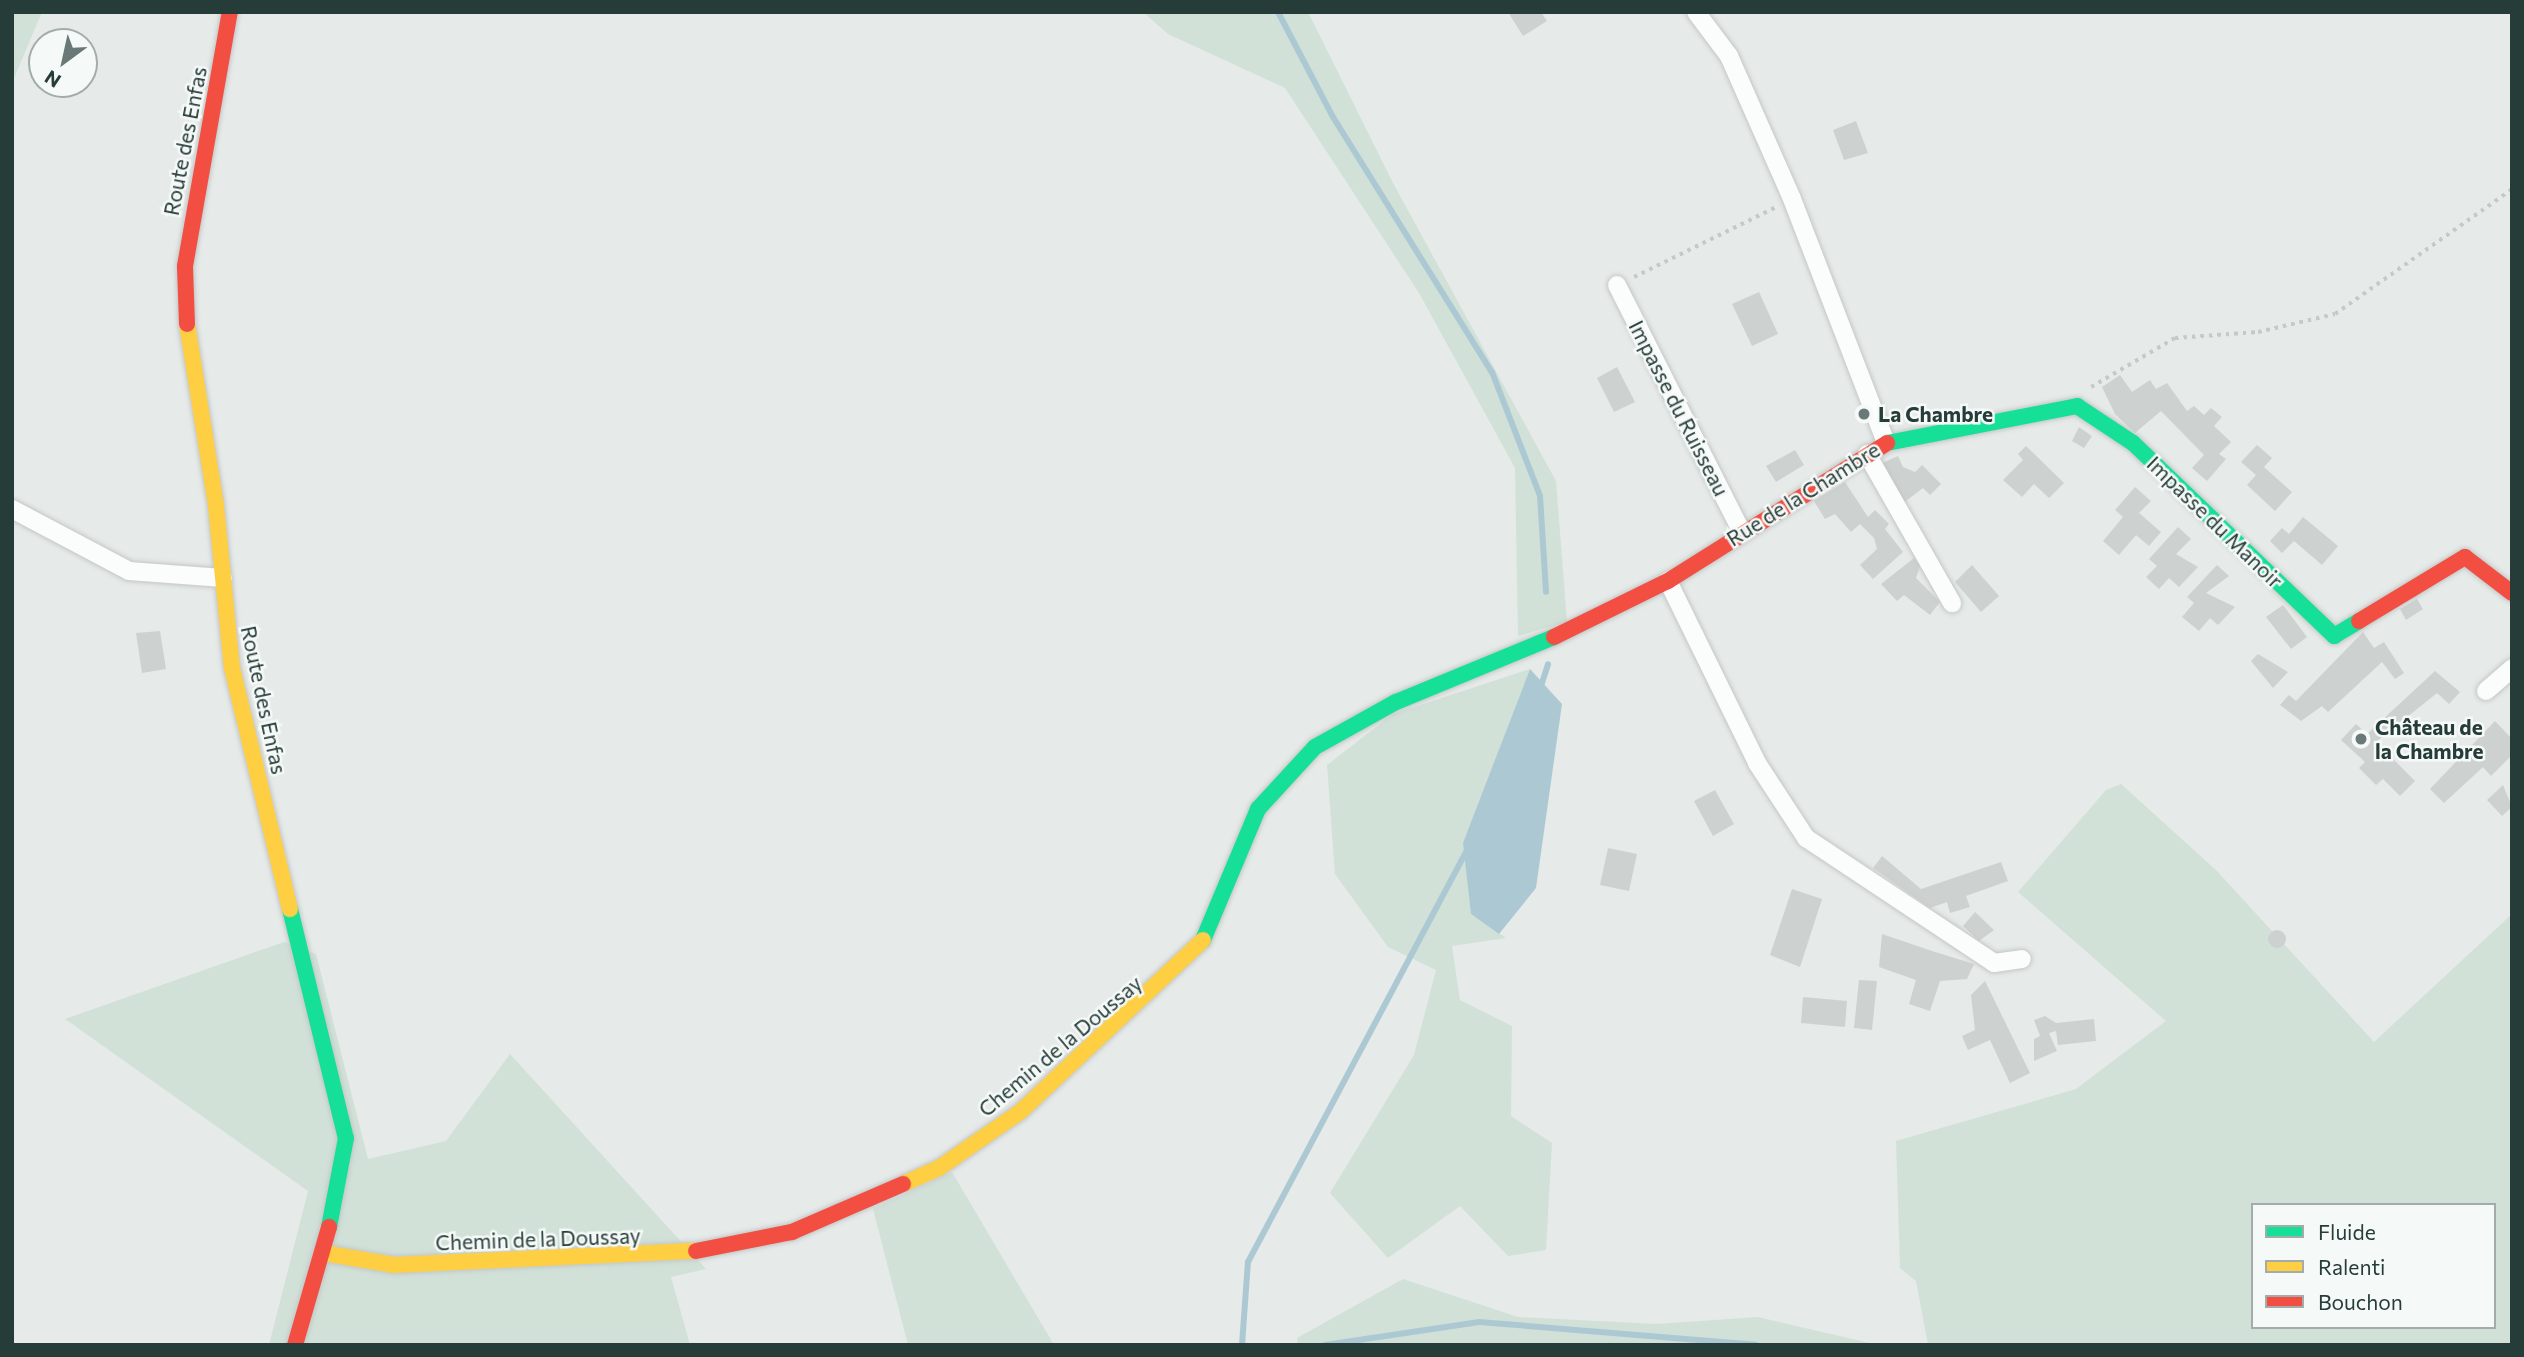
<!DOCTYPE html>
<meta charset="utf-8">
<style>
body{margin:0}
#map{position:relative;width:2524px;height:1357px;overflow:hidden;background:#e6eae9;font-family:Commissioner,sans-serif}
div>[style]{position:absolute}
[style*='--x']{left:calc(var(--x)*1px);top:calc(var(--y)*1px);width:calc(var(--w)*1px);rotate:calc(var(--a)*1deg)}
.green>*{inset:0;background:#d1e1d8}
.water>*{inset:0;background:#acc9d3}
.stream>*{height:6px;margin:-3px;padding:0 3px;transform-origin:3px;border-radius:3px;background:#acc9d3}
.building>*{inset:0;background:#cdd2d0}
.round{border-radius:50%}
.path>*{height:3.5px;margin-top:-1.75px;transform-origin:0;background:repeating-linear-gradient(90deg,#c3cac9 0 3.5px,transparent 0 8.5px)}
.roads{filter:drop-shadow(0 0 2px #c3c7c6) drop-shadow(0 0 2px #c3c7c6)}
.street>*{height:18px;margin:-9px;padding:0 9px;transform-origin:9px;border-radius:9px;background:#fbfcfc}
.fast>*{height:16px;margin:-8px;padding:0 8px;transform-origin:8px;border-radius:8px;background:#16e098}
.slow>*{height:16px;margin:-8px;padding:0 8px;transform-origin:8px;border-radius:8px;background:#ffcf43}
.jam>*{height:16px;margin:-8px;padding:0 8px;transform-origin:8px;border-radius:8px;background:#f24e42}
.dots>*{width:19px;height:19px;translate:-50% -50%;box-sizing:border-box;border:4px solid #f5f9f7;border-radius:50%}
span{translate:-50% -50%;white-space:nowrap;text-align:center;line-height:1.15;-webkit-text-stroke:5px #f5f9f7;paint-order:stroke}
.street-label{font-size:21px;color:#263c39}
.poi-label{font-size:21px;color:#263c39;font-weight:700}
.left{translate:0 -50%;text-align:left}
.frame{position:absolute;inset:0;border:14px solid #263c39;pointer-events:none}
.legend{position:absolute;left:2251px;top:1203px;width:245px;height:126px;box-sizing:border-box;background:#f5f9f7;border:2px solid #a2adab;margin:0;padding:9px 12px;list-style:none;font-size:21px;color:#263c39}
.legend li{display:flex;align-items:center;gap:14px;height:35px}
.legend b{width:35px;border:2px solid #a2adab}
.north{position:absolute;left:28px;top:28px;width:70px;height:70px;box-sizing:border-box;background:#f5f9f7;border:2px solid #a2adab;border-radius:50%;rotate:213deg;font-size:19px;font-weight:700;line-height:28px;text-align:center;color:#263c39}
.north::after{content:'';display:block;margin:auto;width:24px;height:32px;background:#697977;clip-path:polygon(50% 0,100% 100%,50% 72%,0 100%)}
</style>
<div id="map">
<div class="green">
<div style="clip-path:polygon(12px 12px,42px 12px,12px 83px)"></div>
<div style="clip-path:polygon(1143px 12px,1308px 12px,1393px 183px,1556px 481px,1567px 622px,1518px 636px,1515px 468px,1419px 293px,1285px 88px,1168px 34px)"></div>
<div style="clip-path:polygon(1530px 669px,1464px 843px,1471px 914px,1506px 938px,1452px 946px,1460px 1000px,1512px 1026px,1511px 1116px,1552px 1143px,1546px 1250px,1508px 1256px,1460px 1206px,1388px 1258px,1330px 1193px,1414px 1055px,1436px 970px,1388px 947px,1335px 874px,1327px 765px,1393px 714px)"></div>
<div style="clip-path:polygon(evenodd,2121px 784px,2216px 870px,2374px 1042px,2512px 914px,2512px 1345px,1928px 1345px,1916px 1281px,1900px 1268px,1896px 1141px,2076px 1089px,2166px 1021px,2018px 892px,2106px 790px,2121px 784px,2253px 1205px,2494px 1205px,2494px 1327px,2253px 1327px,2253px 1205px)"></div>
<div style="clip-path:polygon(284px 942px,316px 954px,368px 1159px,446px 1141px,510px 1054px,706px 1269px,671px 1277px,690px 1345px,269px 1345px,308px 1191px,65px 1019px)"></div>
<div style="clip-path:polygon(952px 1172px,1054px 1345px,908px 1345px,873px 1209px)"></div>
<div style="clip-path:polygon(1403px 1279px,1518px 1317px,1656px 1324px,1758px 1317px,1878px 1345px,1298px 1345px,1297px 1338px)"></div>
</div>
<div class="water">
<div style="clip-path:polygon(1530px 669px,1562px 704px,1536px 888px,1499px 934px,1471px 914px,1463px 843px)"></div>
</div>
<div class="stream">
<div style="--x:1278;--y:12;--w:119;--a:62.4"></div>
<div style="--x:1333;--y:117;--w:301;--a:58.1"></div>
<div style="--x:1492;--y:372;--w:133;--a:68.8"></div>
<div style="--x:1540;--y:496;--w:96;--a:86.4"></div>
<div style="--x:1540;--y:689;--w:26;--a:-72"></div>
<div style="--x:1242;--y:1345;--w:83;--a:-85.9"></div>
<div style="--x:1248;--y:1262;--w:469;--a:-62"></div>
<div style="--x:1325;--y:1345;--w:156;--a:-8.5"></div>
<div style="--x:1479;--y:1322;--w:278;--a:4.7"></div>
</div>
<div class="building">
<div style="clip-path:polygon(1508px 12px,1541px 12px,1547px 21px,1523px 36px)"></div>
<div style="clip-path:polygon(1856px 121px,1868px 153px,1844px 160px,1833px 130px)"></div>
<div style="clip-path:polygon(1759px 292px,1778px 334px,1752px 346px,1732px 304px)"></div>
<div style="clip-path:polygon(1617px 367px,1635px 402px,1614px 412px,1597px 378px)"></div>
<div style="clip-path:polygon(2120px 375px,2132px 392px,2150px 380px,2156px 389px,2167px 383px,2187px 411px,2194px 406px,2204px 415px,2211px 408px,2222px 417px,2214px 426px,2231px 442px,2219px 454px,2226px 459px,2207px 481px,2192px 468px,2204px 455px,2161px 411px,2135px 433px,2115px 414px,2102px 387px)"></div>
<div style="clip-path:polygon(2079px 427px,2092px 436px,2084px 448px,2072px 441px)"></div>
<div style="clip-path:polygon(2257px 445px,2272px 458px,2264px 467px,2292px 492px,2275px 511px,2247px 485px,2256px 475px,2241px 462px)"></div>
<div style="clip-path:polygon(2026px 446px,2064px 483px,2049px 498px,2034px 484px,2022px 497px,2003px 480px,2023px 460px,2018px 454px)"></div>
<div style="clip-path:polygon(1795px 450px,1804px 465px,1776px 482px,1766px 466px)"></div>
<div style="clip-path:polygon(1898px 456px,1903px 467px,1915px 472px,1922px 465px,1941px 484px,1930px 495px,1923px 488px,1902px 504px,1880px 464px)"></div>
<div style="clip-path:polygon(1845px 482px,1868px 517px,1875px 510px,1889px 524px,1885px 529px,1903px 552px,1873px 579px,1860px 565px,1877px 549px,1874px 538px,1860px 524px,1851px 532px,1835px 514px,1825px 519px,1814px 501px)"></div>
<div style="clip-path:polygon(2135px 487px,2151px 501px,2139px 513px,2161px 532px,2149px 546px,2136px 535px,2119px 555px,2103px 541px,2123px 517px,2115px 510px)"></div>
<div style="clip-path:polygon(2303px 517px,2338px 546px,2322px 565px,2294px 541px,2282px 553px,2270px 541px,2282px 528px,2289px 534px)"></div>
<div style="clip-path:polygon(2178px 527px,2191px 539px,2176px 554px,2198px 567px,2179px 587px,2169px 578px,2159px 589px,2146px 577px,2157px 566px,2149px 559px)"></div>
<div style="clip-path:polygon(1914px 558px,1920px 566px,1916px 578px,1940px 602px,1930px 615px,1904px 595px,1897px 601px,1881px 584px)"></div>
<div style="clip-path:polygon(1972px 565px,1999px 596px,1981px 612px,1955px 582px)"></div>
<div style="clip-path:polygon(2217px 565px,2229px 576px,2206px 593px,2235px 607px,2218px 625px,2210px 618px,2199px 631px,2182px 617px,2194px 603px,2187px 597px)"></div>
<div style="clip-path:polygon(2417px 599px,2423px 609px,2406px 620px,2400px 609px)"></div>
<div style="clip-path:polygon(2283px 605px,2307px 637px,2291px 649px,2266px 617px)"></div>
<div style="clip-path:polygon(160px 631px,166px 669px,142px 673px,136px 633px)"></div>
<div style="clip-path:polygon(2363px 632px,2374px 648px,2384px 642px,2404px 673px,2395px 679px,2382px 662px,2328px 712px,2322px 706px,2301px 721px,2280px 705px,2289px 695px,2296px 701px)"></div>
<div style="clip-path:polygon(2258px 654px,2288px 672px,2273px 688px,2251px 661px)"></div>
<div style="clip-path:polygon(2435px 671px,2460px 692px,2449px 704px,2437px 693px,2376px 742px,2415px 781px,2400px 796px,2383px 779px,2376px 785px,2359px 768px,2365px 762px,2341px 740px,2356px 724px,2367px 734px)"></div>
<div style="clip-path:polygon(2495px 721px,2512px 739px,2512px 755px,2491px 776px,2483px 767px,2444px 803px,2430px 789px)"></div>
<div style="clip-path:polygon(2503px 785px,2512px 807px,2502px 816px,2487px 800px)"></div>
<div style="clip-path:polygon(1715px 790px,1734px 824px,1713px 836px,1694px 801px)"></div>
<div style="clip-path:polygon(1608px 848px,1637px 854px,1629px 891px,1600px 885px)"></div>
<div style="clip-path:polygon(1882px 856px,1921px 889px,2001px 862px,2008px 881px,1966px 896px,1970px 907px,1950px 913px,1947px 902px,1930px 908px,1873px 868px)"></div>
<div style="clip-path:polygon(1792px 889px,1822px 899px,1800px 967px,1770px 955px)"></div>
<div style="clip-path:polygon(1975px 912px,1994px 930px,1979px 941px,1963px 926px)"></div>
<div class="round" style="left:2268px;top:930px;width:18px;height:18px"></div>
<div style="clip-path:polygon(1882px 934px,1932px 951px,1974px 964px,1967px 979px,1940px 981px,1930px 1011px,1909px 1004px,1916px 980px,1879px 967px)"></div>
<div style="clip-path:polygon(1859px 980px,1877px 981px,1872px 1030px,1854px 1028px)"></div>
<div style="clip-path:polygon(1985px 981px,2030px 1073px,2010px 1083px,1990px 1040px,1968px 1050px,1962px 1036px,1975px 1030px,1971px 995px)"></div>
<div style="clip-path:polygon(1803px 997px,1847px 1001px,1845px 1027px,1801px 1023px)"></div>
<div style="clip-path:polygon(2045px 1016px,2056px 1023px,2094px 1019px,2096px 1041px,2058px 1045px,2056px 1031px,2049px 1033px,2057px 1051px,2034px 1061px,2034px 1039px,2040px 1036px,2034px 1020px)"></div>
</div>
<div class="path">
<div style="--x:1634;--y:277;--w:161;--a:-26.2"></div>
<div style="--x:2091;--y:387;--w:97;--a:-30.3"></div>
<div style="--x:2175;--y:338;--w:83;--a:-4.1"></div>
<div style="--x:2258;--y:332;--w:79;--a:-13.2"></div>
<div style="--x:2335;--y:314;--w:217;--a:-35.2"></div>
</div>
<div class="roads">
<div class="street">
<div style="--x:1696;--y:12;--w:55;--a:53.1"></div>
<div style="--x:1729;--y:56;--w:156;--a:66.2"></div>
<div style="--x:1792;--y:199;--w:261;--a:68.9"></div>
<div style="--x:1617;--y:285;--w:275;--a:63.2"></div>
<div style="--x:1867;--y:454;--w:172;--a:60.3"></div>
<div style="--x:12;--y:509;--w:132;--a:27.9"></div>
<div style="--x:129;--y:571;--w:94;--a:4.3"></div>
<div style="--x:1668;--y:581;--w:203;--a:63.9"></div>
<div style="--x:1757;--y:763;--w:90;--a:56.8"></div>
<div style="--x:1806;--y:838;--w:226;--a:33.6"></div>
<div style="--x:1994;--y:963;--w:28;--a:-8"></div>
<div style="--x:2486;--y:691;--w:35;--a:-41"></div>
</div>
<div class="fast">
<div style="--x:1887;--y:443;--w:194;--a:-11"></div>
<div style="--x:2077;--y:406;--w:67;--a:33.5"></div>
<div style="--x:2133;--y:443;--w:279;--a:43.8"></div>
<div style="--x:2334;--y:636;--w:29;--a:-31"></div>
<div style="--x:290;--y:909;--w:236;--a:76.3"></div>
<div style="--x:346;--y:1138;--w:91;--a:100.8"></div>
<div style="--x:1203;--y:940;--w:142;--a:-67.2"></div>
<div style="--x:1258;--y:809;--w:84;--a:-47.4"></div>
<div style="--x:1315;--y:747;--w:93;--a:-29.1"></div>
<div style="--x:1396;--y:702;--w:171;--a:-22.4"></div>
</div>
<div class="slow">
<div style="--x:187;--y:324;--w:184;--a:80.9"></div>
<div style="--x:216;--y:506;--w:163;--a:84.4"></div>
<div style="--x:232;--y:668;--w:248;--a:76.5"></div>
<div style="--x:903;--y:1184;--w:39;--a:-24"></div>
<div style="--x:939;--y:1168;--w:98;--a:-34.7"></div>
<div style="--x:1020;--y:1112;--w:251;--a:-43.2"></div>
<div style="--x:323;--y:1253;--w:72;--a:9.6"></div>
<div style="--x:394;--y:1265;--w:302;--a:-2.7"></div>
</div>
<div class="jam">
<div style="--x:187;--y:324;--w:58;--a:-92"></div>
<div style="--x:185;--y:266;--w:258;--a:-80"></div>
<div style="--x:2359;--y:621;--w:124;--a:-31.1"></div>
<div style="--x:2465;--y:557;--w:59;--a:37.5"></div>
<div style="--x:1554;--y:637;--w:127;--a:-26.2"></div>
<div style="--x:1668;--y:581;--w:259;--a:-32.2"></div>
<div style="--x:696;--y:1251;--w:98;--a:-11.2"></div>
<div style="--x:792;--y:1232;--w:121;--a:-23.4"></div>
<div style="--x:295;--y:1345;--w:123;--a:-73.9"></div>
</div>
</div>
<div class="dots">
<div style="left:1864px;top:414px;background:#697977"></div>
<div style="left:2361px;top:739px;background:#697977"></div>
</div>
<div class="street-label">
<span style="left:185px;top:141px;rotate:-79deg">Route des Enfas</span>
<span style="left:1679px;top:408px;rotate:63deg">Impasse du Ruisseau</span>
<span style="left:1803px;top:494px;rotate:-32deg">Rue de la Chambre</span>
<span style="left:2215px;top:522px;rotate:44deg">Impasse du Manoir</span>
<span style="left:264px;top:700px;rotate:78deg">Route des Enfas</span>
<span style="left:1060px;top:1046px;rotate:-40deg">Chemin de la Doussay</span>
<span style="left:538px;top:1239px;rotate:-2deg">Chemin de la Doussay</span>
</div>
<div class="poi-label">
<span class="left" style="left:1878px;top:414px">La Chambre</span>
<span class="left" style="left:2375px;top:739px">Château de<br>la Chambre</span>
</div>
<div class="frame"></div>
<ul class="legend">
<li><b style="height:9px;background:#16e098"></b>Fluide</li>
<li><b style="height:9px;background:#ffcf43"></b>Ralenti</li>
<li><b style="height:9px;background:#f24e42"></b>Bouchon</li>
</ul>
<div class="north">N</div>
</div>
